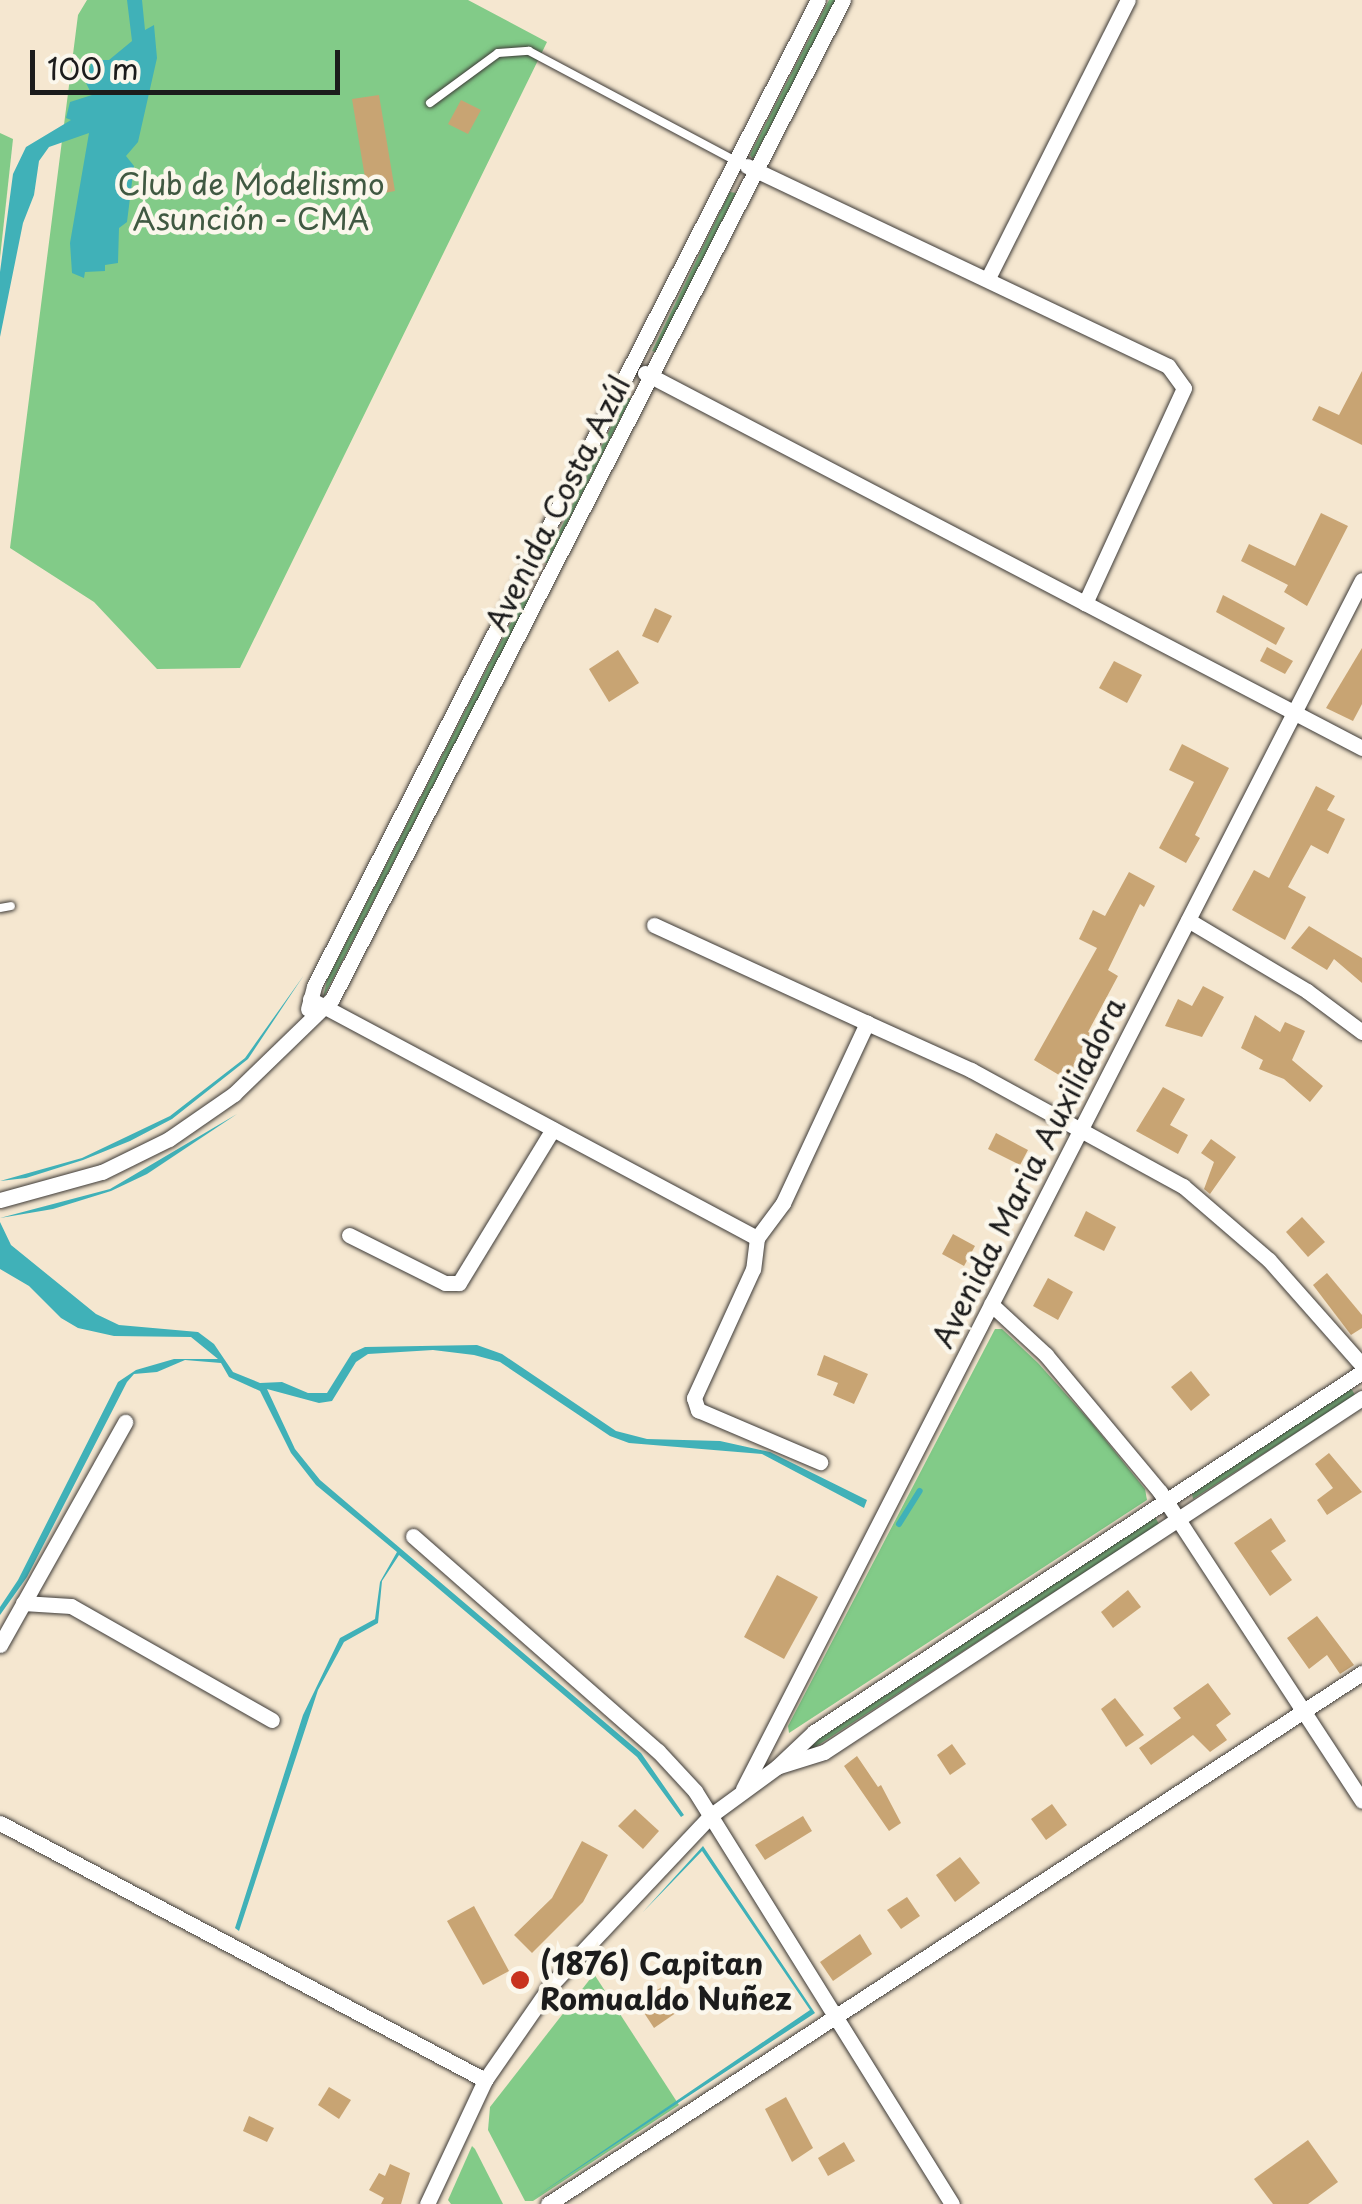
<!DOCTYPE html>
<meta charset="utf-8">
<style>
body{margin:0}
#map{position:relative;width:1362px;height:2204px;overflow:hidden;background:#f5e7d0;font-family:"Playpen Sans",sans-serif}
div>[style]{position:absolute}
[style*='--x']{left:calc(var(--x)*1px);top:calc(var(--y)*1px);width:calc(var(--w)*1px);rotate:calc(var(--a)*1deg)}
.green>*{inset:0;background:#82cb88}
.water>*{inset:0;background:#40b1b8}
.stream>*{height:6px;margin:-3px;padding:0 3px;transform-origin:3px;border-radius:3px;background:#40b1b8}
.building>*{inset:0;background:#c8a473}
.roads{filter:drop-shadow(0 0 2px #3d3a37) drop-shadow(0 0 2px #3d3a37)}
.service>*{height:8px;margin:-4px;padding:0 4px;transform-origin:4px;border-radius:4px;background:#fff}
.minor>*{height:15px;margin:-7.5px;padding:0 7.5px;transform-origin:7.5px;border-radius:7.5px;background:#fff}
.dots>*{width:28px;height:28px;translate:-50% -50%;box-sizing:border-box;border:5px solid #fbf7ec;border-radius:50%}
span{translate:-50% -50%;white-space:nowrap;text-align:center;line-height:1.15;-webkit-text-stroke:9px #fbf7ec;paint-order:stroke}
.park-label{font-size:30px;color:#405942}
.street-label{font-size:30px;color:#1c1c1c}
.poi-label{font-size:30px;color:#1c1c1c;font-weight:700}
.left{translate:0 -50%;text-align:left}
.scale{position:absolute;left:30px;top:50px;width:310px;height:45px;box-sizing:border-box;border:5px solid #1c1c1c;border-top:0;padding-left:12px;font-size:30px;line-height:35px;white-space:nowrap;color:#1c1c1c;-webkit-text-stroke:8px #fbf7ec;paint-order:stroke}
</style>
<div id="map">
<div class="green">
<div style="clip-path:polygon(87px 0,468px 0,547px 42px,240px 668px,157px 669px,94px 602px,10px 548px,78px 15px)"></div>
<div style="clip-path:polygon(829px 0,838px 0,753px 159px,750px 155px)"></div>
<div style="clip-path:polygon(0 133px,13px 139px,0 258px)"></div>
<div style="clip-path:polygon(730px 192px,736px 193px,656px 352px,652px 351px)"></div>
<div style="clip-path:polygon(631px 398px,547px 563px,544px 562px,625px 399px)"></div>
<div style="clip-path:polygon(530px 595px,530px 600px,323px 998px,327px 980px,522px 601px)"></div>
<div style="clip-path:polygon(995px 1329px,1002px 1329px,1038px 1363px,1090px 1421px,1145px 1489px,1147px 1500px,789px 1733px,788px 1726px)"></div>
<div style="clip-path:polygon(1351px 1388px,1355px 1395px,1193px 1499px,1192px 1493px)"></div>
<div style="clip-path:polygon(1155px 1517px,1159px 1524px,806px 1753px,805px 1748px)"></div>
<div style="clip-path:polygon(594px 1974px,679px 2105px,533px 2201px,525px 2201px,488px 2130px,490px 2107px)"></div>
<div style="clip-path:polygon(472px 2146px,475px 2149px,503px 2204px,451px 2204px,448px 2200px)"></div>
</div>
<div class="water">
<div style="clip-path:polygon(127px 0,142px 0,145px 30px,154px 25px,157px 58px,138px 142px,126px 156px,134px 166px,127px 222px,119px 228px,118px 263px,105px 265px,105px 271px,85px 272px,84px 278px,72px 273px,70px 243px,89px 133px,49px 147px,39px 161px,34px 195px,23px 223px,0 337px,0 272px,13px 174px,26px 147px,71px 120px,66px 118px,70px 102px,92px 95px,86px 83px,92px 60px,109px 60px,132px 41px)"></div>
<div style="clip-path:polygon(304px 975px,248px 1059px,172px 1119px,130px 1141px,83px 1160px,26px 1178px,0 1181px,82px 1158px,170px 1116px,245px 1058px)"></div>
<div style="clip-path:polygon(237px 1114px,147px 1174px,111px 1191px,53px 1209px,0 1218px,110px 1189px)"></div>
<div style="clip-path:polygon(0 1222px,11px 1245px,96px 1314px,119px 1325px,198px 1332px,214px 1344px,233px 1372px,260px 1383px,282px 1382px,308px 1393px,327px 1393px,352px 1353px,365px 1347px,477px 1345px,502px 1354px,616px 1431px,647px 1439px,720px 1441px,770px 1452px,867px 1500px,864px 1508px,762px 1454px,629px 1443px,610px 1436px,500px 1362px,474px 1355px,433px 1350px,368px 1354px,356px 1362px,332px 1401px,319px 1403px,267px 1389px,295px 1449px,320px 1480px,641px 1753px,684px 1815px,681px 1817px,637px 1757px,399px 1555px,382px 1581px,378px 1623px,344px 1642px,318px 1690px,239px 1931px,235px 1928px,303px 1715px,340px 1638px,375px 1619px,380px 1582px,397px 1552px,316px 1485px,291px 1453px,260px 1391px,229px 1377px,221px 1363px,185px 1360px,157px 1372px,134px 1374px,127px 1382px,27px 1577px,0 1615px,0 1607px,18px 1580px,118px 1382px,136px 1370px,174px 1359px,218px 1359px,191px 1337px,114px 1336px,78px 1328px,61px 1318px,29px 1286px,0 1269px)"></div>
<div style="clip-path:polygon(703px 1846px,815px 2013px,532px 2199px,810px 2010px,702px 1851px,642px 1913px)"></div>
</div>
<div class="stream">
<div style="--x:899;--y:1524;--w:39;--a:-58"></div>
</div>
<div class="building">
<div style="clip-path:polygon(379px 95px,395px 191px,368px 196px,352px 99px)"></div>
<div style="clip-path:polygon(461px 100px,481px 110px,468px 134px,448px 124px)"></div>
<div style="clip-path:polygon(1362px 371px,1362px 445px,1312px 420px,1319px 406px,1339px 415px)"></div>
<div style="clip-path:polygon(1321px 513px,1348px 526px,1307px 606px,1284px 592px,1288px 585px,1241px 561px,1249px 544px,1295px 566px)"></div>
<div style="clip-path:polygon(1223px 595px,1285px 628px,1276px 645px,1216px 612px)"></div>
<div style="clip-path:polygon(655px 608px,672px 616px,658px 643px,642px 636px)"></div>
<div style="clip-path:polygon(1267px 647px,1293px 661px,1285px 674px,1260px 661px)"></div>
<div style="clip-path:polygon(1362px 648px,1362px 704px,1353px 721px,1326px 708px)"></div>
<div style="clip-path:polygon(618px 650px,639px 683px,609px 702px,589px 669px)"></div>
<div style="clip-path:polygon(1114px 661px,1142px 675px,1127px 703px,1099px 688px)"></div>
<div style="clip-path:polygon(1182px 744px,1229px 768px,1195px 835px,1200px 838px,1186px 863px,1159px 848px,1194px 782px,1169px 770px)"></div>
<div style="clip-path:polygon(1316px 786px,1335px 796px,1327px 810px,1345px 819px,1328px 854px,1311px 845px,1288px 887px,1306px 897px,1285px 940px,1232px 910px,1254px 870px,1269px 878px)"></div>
<div style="clip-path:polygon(1129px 872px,1155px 886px,1144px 907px,1140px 904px,1108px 970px,1118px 976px,1088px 1032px,1102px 1038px,1093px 1061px,1082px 1056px,1069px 1081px,1034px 1060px,1097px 948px,1079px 939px,1093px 910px,1105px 916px)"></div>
<div style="clip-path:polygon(1309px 926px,1362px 958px,1362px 983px,1334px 959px,1327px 970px,1291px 948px)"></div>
<div style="clip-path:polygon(1203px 986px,1224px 997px,1202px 1037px,1165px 1026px,1178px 999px,1192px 1006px)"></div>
<div style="clip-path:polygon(1255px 1015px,1280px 1032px,1285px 1022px,1305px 1031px,1292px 1060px,1323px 1086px,1310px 1102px,1284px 1079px,1259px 1069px,1263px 1060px,1241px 1048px)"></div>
<div style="clip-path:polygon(1163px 1087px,1185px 1099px,1170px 1125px,1188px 1135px,1178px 1154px,1136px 1131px)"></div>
<div style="clip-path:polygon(996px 1133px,1028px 1150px,1020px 1165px,988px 1149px)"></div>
<div style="clip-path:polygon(1211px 1139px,1236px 1157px,1210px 1194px,1204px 1189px,1214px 1162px,1201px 1153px)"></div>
<div style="clip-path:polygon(1086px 1211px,1116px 1227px,1104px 1251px,1074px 1236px)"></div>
<div style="clip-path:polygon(1302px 1217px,1325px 1242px,1308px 1257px,1286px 1232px)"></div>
<div style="clip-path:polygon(953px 1234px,975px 1246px,964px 1266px,942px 1254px)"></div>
<div style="clip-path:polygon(1327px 1273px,1362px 1315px,1362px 1328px,1351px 1335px,1313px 1285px)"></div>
<div style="clip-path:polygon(1048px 1278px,1073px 1292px,1058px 1320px,1033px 1306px)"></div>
<div style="clip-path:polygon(824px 1355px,868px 1374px,854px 1404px,833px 1395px,838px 1383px,817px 1375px)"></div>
<div style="clip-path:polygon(1191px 1371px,1210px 1395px,1191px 1411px,1171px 1387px)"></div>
<div style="clip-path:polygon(1329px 1453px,1362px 1492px,1327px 1515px,1317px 1500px,1333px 1488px,1315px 1464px)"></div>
<div style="clip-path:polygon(1271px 1518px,1286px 1541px,1271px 1551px,1292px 1580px,1270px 1596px,1234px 1543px)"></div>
<div style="clip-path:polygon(777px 1575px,818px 1597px,784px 1659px,744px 1637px)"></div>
<div style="clip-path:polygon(1128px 1590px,1141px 1607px,1113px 1628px,1101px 1612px)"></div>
<div style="clip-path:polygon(1317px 1616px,1354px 1665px,1340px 1674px,1327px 1655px,1309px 1669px,1287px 1638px)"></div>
<div style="clip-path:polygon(1208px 1683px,1231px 1714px,1216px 1725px,1227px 1740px,1210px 1752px,1193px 1735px,1151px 1765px,1139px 1748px,1181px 1718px,1173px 1708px)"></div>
<div style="clip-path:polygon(1115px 1698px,1144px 1735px,1126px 1747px,1101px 1709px)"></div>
<div style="clip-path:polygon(952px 1744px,966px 1764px,950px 1775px,937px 1755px)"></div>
<div style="clip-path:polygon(857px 1756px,878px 1787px,881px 1785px,901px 1823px,889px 1831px,844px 1766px)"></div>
<div style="clip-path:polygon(1052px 1804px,1067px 1825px,1046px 1840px,1031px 1819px)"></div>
<div style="clip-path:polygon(635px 1809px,659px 1831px,643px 1849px,618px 1826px)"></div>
<div style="clip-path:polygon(803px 1816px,812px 1831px,765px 1860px,755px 1845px)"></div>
<div style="clip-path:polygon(582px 1841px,608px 1855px,583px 1902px,532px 1953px,514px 1935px,552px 1898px)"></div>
<div style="clip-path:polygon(960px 1857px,980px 1883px,955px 1902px,936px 1875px)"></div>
<div style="clip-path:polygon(907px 1897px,920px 1916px,901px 1929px,887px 1910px)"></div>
<div style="clip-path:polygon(474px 1906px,509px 1971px,483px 1985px,447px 1921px)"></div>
<div style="clip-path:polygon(860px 1934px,872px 1954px,833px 1981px,820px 1962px)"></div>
<div style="clip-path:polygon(667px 1984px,683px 2008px,654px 2028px,637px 2002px)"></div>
<div style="clip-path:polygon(329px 2087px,351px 2100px,339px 2119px,318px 2105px)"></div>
<div style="clip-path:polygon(786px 2097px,813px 2148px,792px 2162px,765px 2109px)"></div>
<div style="clip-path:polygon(249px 2116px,274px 2128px,267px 2142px,243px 2131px)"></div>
<div style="clip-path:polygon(1308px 2140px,1338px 2182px,1308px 2204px,1273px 2204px,1254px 2179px)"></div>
<div style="clip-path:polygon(844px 2142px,855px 2161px,828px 2176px,818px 2158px)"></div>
<div style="clip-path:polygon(390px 2164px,410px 2173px,401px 2204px,381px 2204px,384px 2198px,369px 2190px,379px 2173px,385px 2176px)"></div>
</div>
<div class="roads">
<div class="service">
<div style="--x:430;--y:103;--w:84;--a:-36.3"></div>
<div style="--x:498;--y:53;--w:31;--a:-4"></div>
<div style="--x:529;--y:51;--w:232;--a:28"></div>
<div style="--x:0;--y:908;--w:11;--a:-10"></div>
</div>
<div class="minor">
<div style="--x:747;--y:166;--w:466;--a:25.4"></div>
<div style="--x:1168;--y:366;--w:27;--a:54"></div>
<div style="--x:1184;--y:388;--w:237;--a:114.7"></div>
<div style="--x:988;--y:278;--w:311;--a:-63.3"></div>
<div style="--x:645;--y:373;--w:809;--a:27.61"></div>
<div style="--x:1188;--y:920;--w:139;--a:30.8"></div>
<div style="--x:1307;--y:991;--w:69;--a:36.7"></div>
<div style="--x:654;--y:925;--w:234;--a:24.7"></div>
<div style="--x:310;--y:999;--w:507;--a:28.13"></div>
<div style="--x:757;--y:1238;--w:44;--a:-53.4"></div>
<div style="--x:783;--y:1203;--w:199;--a:-65"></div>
<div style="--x:867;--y:1023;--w:114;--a:24.3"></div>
<div style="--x:971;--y:1070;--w:242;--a:28.7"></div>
<div style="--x:1183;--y:1186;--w:113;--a:40.7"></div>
<div style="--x:1269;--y:1260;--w:140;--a:48.5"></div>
<div style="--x:308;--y:1009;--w:24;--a:-75"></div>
<div style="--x:314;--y:986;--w:1107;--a:-62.93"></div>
<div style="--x:0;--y:1200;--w:106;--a:-15.4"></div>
<div style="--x:102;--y:1172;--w:75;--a:-26.2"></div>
<div style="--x:169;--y:1139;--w:79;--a:-34.7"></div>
<div style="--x:234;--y:1094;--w:136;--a:-44.1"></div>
<div style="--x:332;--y:999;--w:1122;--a:-62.91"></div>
<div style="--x:349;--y:1235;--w:107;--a:26.6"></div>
<div style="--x:445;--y:1283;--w:14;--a:0"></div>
<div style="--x:459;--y:1283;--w:180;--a:-58.6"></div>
<div style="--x:757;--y:1238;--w:31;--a:97"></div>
<div style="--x:753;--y:1269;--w:142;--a:114.6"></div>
<div style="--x:694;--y:1398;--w:13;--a:72"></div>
<div style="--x:698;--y:1410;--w:133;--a:23.1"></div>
<div style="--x:991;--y:1304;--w:75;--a:42.8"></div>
<div style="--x:1046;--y:1355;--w:178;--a:50.2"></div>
<div style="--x:1160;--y:1492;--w:369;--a:56.8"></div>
<div style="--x:413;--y:1536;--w:326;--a:41.3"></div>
<div style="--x:658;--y:1751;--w:54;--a:47.2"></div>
<div style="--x:695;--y:1791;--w:486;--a:58.1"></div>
<div style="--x:23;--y:1603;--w:48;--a:3.6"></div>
<div style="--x:71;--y:1606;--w:231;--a:29.6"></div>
<div style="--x:0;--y:1645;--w:256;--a:-60.7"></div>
<div style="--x:779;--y:1766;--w:47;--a:-17.3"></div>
<div style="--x:824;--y:1752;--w:644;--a:-33.34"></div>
<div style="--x:743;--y:1789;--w:1358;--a:-62.89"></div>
<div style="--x:0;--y:1823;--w:549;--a:27.92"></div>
<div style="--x:427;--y:2204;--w:137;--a:-64.9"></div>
<div style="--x:485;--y:2080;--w:116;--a:-55.2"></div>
<div style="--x:551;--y:1985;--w:232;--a:-46.7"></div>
<div style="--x:710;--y:1816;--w:83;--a:-36.2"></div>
<div style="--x:777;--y:1767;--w:51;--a:-43.4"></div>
<div style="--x:814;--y:1732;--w:656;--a:-33.3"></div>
<div style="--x:548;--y:2204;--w:972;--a:-33.12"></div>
</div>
</div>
<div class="dots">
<div style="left:520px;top:1980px;background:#c8321e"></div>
</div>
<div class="park-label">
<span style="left:251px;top:200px">Club de Modelismo<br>Asunción - CMA</span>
</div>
<div class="street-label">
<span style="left:557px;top:503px;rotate:-63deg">Avenida Costa Azúl</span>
<span style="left:1028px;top:1172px;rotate:-63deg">Avenida Maria Auxiliadora</span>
</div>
<div class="poi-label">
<span class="left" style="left:540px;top:1980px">(1876) Capitan<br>Romualdo Nuñez</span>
</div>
<div class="scale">100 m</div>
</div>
